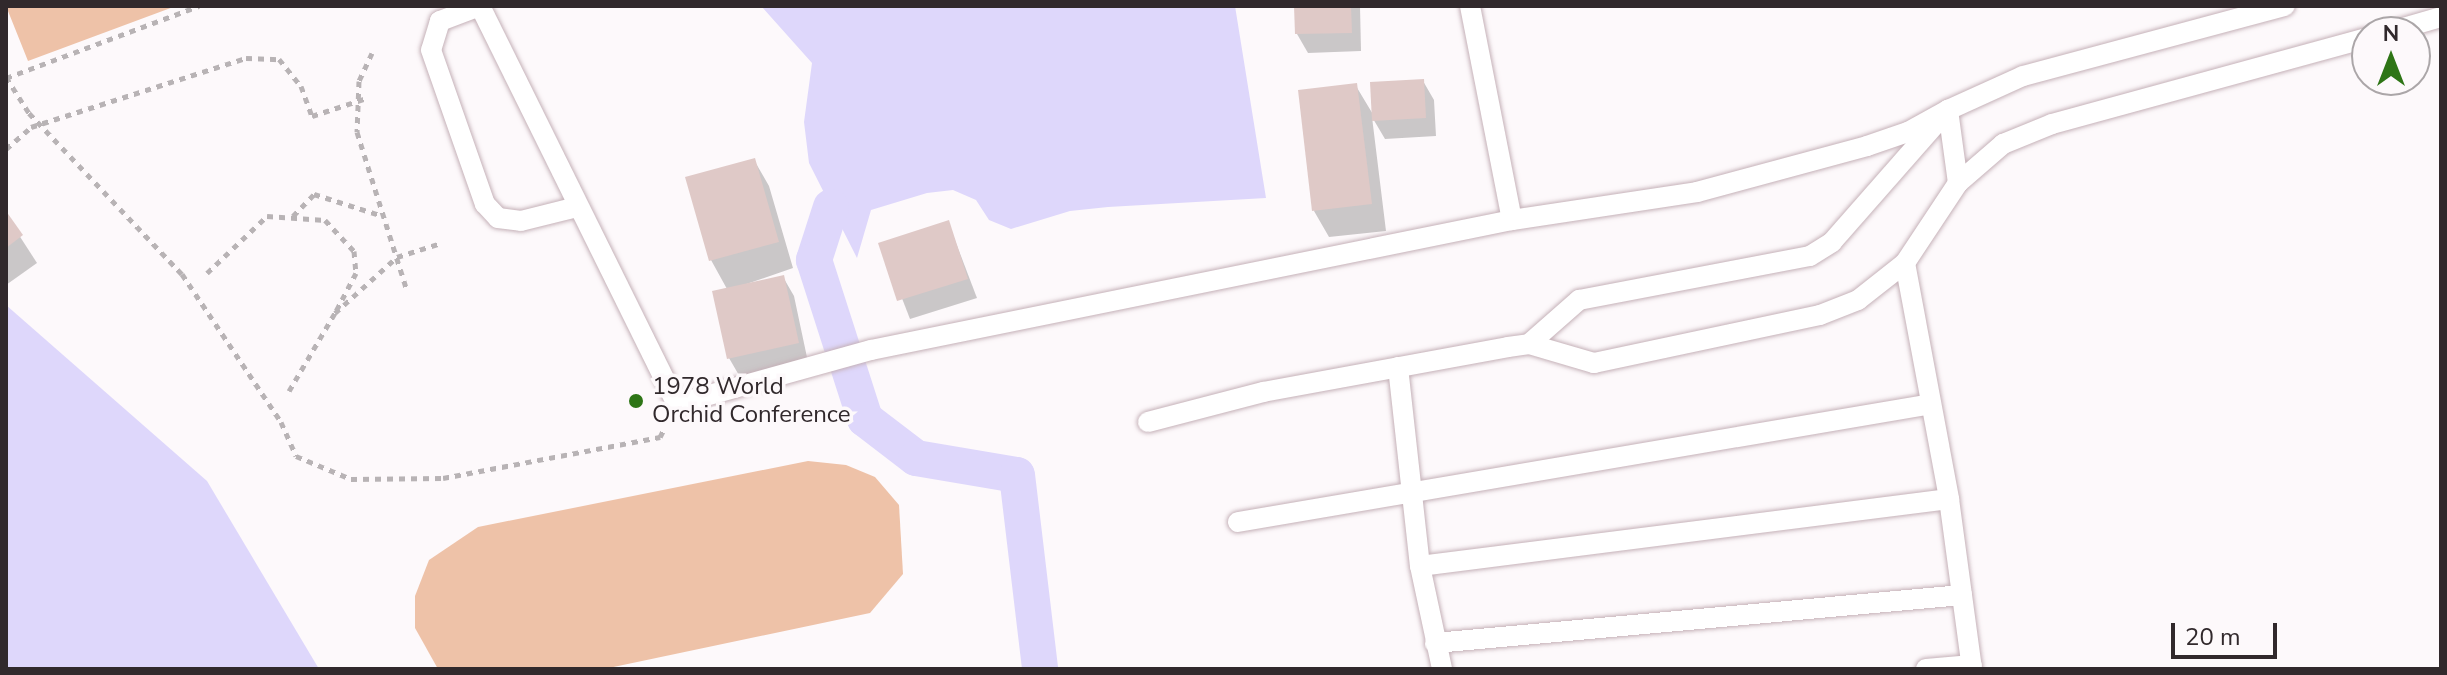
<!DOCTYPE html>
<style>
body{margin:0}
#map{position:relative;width:2447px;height:675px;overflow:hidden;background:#fdf9fb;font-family:"Nunito Sans",sans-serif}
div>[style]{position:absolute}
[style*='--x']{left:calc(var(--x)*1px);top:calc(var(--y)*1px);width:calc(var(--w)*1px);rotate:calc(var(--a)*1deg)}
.green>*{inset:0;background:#eec2a8}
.water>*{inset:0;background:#ded7fb}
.shadow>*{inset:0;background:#0003}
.canal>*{height:36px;margin:-18px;padding:0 18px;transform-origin:18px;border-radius:18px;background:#ded7fb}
.building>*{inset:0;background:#dfc9c7}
.path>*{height:5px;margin-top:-2.5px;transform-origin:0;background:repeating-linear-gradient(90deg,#b8b3b5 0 6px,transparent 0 12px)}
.roads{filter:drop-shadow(0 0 2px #c5b1b8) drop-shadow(0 0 2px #c5b1b8)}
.service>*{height:20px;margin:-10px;padding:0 10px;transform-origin:10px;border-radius:10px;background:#fff}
.dots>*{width:22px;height:22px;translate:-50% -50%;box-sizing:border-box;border:4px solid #fdf9fb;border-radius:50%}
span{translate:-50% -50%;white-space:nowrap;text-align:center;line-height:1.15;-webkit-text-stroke:7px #fdf9fb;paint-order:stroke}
.poi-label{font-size:24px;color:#31292c}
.left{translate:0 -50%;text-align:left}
.frame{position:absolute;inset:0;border:8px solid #31292c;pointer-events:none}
.north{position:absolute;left:2351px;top:16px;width:80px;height:80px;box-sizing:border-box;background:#fdf9fb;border:2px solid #aba6a8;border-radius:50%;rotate:0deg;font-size:22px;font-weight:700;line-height:32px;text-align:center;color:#31292c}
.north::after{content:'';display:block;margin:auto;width:28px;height:36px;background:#2e7516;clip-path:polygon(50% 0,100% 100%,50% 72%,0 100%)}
.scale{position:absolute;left:2171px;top:623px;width:106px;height:36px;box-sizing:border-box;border:4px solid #31292c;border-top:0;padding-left:10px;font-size:24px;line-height:28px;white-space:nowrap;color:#31292c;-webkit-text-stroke:6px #fdf9fb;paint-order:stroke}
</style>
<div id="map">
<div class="green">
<div style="clip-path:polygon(6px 6px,176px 6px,28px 61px)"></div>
<div style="clip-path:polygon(808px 461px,846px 465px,875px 477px,899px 505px,903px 574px,870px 613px,604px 669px,438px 669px,415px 628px,415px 596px,429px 560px,478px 527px)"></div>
</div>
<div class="water">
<div style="clip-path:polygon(761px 6px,1235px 6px,1266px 198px,1108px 207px,1070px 211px,1011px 229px,989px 220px,976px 200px,953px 190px,927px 193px,871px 210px,857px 258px,809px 163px,804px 122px,812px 63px)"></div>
<div style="clip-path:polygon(6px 305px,207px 481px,319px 669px,6px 669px)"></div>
</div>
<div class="shadow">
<div style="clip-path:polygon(1296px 6px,1360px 6px,1361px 51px,1308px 53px,1297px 34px)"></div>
<div style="clip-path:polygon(1423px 81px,1434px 100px,1436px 136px,1385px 139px,1372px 117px,1386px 231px,1329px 237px,1314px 211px,1356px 86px,1374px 116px)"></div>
<div style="clip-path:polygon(754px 160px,769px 186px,793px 268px,735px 288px,783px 277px,794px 296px,808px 362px,740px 377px,729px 358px,727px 289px,711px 260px)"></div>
<div style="clip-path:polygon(6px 215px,37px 263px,6px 285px)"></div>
<div style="clip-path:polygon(948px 222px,977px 298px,910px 319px,881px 244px)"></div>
</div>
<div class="canal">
<div style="--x:831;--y:207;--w:56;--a:107.8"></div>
<div style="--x:814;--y:260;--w:167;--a:72.2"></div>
<div style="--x:865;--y:419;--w:64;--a:37.4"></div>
<div style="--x:916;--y:458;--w:102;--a:9.6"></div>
<div style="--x:1017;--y:475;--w:195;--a:83.2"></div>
</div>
<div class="building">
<div style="clip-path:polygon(1294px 6px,1351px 6px,1352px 33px,1295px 34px)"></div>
<div style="clip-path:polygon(1424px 79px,1426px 118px,1372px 121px,1370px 82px)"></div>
<div style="clip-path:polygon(1357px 83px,1372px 204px,1312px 211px,1298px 90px)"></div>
<div style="clip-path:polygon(755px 158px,779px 242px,709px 261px,685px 177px)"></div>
<div style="clip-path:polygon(6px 211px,23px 235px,6px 248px)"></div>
<div style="clip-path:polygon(949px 220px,968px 279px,897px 301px,878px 243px)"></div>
<div style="clip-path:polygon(784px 275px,799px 343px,727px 359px,712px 291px)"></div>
</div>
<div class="path">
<div style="--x:372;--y:53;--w:31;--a:115"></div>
<div style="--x:359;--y:81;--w:51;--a:92.2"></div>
<div style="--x:357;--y:132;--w:163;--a:72.5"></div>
<div style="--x:6;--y:77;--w:43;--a:57.4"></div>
<div style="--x:29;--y:113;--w:222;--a:46.5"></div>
<div style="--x:182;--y:274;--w:178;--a:56.2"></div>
<div style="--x:281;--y:422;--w:37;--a:66"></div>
<div style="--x:296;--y:456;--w:60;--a:22.7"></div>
<div style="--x:351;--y:479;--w:92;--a:-0.6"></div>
<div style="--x:443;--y:478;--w:221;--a:-10.7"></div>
<div style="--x:660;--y:437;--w:11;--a:-63"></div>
<div style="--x:6;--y:78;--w:206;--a:-20.5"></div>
<div style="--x:6;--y:149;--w:33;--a:-41"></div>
<div style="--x:31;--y:127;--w:226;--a:-17.8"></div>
<div style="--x:246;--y:58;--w:33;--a:2"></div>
<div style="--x:279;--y:59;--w:35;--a:51"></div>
<div style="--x:301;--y:86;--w:32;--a:70"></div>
<div style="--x:312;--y:116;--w:58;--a:-18.1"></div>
<div style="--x:293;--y:216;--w:30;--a:-46"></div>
<div style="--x:314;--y:194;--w:72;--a:17.7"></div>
<div style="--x:207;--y:273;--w:83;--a:-43.5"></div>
<div style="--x:267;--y:216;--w:58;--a:3.9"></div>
<div style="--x:325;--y:220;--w:42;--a:46.9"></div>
<div style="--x:354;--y:251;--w:22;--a:85"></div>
<div style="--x:356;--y:273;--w:45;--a:117.7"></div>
<div style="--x:289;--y:391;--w:91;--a:-59.5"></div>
<div style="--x:335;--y:313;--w:84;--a:-42.1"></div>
<div style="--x:397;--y:257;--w:46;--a:-17.7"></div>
</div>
<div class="roads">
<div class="service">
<div style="--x:480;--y:6;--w:444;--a:63.7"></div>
<div style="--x:677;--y:404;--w:201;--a:-15.6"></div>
<div style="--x:871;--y:350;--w:654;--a:-11.46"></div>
<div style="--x:1512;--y:220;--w:187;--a:-8.6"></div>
<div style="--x:1697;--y:192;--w:176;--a:-15.1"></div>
<div style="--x:1867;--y:146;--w:43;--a:-18.9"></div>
<div style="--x:1908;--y:132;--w:46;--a:-28.8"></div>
<div style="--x:1948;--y:110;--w:74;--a:82.2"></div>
<div style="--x:480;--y:6;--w:43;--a:159.4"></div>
<div style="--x:440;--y:21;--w:30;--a:107"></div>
<div style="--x:431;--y:50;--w:163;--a:70.7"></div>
<div style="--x:485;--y:204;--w:19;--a:47"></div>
<div style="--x:498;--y:218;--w:23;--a:7"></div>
<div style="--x:521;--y:221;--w:58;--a:-14"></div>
<div style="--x:1470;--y:6;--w:218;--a:78.9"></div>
<div style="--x:2389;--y:32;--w:54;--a:-16.1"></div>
<div style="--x:1905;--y:263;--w:240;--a:79.4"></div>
<div style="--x:1949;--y:499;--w:172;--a:82.3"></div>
<div style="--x:1529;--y:344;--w:67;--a:-41.3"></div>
<div style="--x:1579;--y:300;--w:235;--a:-10.8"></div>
<div style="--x:1810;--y:256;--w:26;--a:-32"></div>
<div style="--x:1832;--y:242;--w:176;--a:-48.7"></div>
<div style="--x:1948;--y:110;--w:82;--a:-24.4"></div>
<div style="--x:2023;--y:76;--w:271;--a:-15"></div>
<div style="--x:1398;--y:367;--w:200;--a:83.7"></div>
<div style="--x:1420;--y:566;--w:105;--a:77.9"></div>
<div style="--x:1148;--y:422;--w:119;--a:-14.6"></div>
<div style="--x:1263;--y:392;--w:249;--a:-10.4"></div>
<div style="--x:1508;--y:347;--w:21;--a:-8"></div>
<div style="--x:1529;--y:344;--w:68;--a:16.3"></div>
<div style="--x:1594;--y:363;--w:231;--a:-12"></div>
<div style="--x:1820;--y:315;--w:41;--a:-21.5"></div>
<div style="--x:1858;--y:300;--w:60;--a:-38.2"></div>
<div style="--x:1905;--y:263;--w:96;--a:-56.5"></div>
<div style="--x:1958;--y:183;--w:60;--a:-40.9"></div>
<div style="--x:2003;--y:144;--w:53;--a:-22.2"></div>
<div style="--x:2052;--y:124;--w:327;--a:-15.3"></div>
<div style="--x:1238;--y:522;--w:703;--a:-9.66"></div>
<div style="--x:1420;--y:566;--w:533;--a:-7.22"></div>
<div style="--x:1435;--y:643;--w:529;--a:-5.2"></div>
<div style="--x:1926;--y:669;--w:46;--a:-5"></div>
</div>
</div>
<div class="dots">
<div style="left:636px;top:401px;background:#2e7516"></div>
</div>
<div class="poi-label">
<span class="left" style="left:652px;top:401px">1978 World<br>Orchid Conference</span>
</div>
<div class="frame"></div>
<div class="north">N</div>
<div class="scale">20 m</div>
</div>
